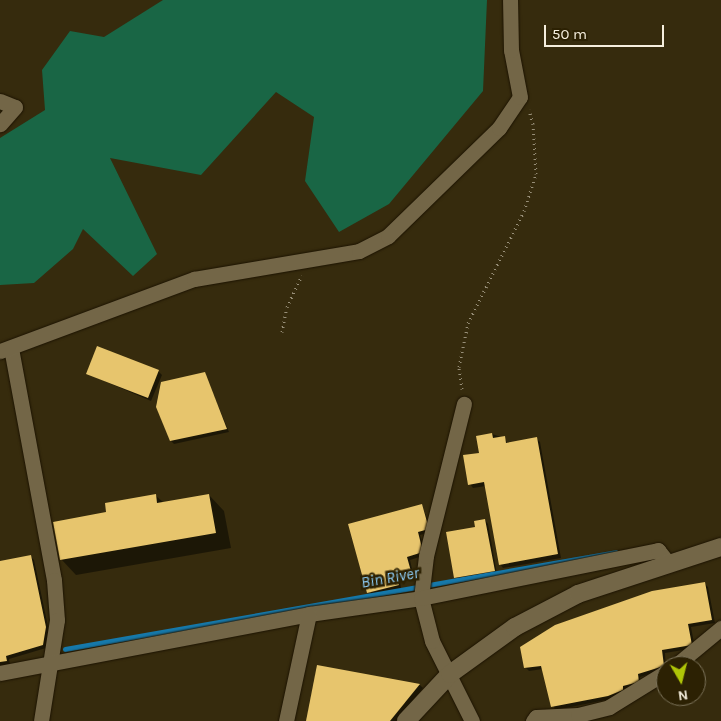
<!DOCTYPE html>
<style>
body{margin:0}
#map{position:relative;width:721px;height:721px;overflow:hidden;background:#362b0d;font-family:Karla,sans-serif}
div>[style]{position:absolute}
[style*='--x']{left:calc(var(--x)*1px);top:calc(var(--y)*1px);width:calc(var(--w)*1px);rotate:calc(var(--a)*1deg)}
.forest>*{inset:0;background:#196645}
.shadow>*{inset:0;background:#0007}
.stream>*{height:5px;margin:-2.5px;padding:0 2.5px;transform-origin:2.5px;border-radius:2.5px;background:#1679ab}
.building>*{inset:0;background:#e7c56d}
.path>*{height:3px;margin-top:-1.5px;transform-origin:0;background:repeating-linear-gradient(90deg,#978e77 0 1px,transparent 0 5px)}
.roads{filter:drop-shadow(0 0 1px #1c1301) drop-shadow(0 0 1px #1c1301)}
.minor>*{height:15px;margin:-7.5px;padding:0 7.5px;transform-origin:7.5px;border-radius:7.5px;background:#736647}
.tertiary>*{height:18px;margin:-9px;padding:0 9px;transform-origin:9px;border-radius:9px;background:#736647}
span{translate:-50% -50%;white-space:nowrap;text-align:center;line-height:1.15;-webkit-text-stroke:5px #2c2103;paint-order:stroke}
.water-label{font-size:16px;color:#8dccf5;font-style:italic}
.north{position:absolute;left:656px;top:656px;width:50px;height:50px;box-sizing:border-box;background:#2c2103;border:1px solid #7c735a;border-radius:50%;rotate:172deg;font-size:14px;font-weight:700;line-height:20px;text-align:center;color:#f5eedd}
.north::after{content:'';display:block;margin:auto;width:18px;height:22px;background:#afc507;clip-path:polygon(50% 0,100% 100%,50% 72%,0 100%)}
.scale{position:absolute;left:544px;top:25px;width:120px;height:22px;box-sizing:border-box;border:2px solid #f5eedd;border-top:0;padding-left:6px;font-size:15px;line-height:18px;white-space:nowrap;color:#f5eedd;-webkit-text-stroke:4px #2c2103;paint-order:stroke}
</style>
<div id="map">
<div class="forest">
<div style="clip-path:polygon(163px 0,487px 0,483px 91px,389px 204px,339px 232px,305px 181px,314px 117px,276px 92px,201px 175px,110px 158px,157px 254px,133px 276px,83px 229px,73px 249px,34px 283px,0 285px,0 138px,45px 110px,42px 70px,70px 31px,104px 37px)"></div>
</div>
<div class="shadow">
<div style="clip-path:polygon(158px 371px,162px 375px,151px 401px,88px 374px)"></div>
<div style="clip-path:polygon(205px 374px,229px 432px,174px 444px,171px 441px)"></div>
<div style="clip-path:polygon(492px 434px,504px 438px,508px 444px,536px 438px,540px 442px,561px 558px,503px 568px,500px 564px,486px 486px,473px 488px,470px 484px,480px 454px)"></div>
<div style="clip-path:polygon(155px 495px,164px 503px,209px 495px,224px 511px,231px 548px,76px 575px,61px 559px)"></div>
<div style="clip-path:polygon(422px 505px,432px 532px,420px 535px,426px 555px,410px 560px,414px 578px,400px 582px,401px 588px,372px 596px,350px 525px)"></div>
<div style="clip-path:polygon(485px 520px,488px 524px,497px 574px,459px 581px,456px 577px,477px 528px)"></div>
<div style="clip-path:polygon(31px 557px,34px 560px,49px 631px,46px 648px,9px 659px,10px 664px,0 666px,0 563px)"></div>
<div style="clip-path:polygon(705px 584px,708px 587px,715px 623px,691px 627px,695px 648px,665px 653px,666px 669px,640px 677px,641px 685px,611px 699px,555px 710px,543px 669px,529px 671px,525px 667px)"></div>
<div style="clip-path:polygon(318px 666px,420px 685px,423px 688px,396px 721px,308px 721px)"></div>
</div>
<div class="stream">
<div style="--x:65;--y:649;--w:559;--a:-9.98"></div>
</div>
<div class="building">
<div style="clip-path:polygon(97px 346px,159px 370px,148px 398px,86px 374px)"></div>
<div style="clip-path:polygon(205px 372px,227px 429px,170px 441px,156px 407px,161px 382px)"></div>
<div style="clip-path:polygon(492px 433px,493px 438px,505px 436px,506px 443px,537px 437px,558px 554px,499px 565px,484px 482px,468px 485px,463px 455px,479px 453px,476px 436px)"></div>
<div style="clip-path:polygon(156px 494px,157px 503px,209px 494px,216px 533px,60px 560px,53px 522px,106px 512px,105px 503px)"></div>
<div style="clip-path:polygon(422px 504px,429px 529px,418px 532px,423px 552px,407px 557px,412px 575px,397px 579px,399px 585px,367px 593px,348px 524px)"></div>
<div style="clip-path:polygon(485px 519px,495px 571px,454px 578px,446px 532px,475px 527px,474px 521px)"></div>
<div style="clip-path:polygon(31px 555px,46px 627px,43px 645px,6px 656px,7px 661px,0 662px,0 561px)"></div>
<div style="clip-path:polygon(705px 582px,712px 620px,688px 624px,692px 645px,662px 650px,664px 666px,638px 674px,639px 682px,623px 686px,623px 690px,608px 696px,551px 707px,541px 666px,524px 668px,520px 647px,555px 625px,652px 591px)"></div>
<div style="clip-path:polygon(317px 665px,420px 684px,390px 721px,306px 721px)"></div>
</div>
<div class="path">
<div style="--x:282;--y:332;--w:25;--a:-79"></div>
<div style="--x:287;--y:307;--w:35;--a:-65"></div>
<div style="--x:462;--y:389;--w:22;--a:-98"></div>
<div style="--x:459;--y:367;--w:45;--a:-78.4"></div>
<div style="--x:468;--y:323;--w:125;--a:-63.4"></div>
<div style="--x:524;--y:211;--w:39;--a:-72"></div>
<div style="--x:536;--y:174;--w:50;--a:-93.4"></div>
<div style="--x:533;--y:124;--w:15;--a:-106"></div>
</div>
<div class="roads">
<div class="minor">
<div style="--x:0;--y:101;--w:16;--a:22"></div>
<div style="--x:15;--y:107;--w:23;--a:131"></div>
<div style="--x:11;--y:348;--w:236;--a:79.5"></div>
<div style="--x:54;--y:580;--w:40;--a:85.7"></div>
<div style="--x:57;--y:620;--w:102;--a:99"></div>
<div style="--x:0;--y:351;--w:207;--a:-20.4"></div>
<div style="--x:194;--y:279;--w:167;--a:-9.6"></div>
<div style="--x:359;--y:251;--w:33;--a:-27"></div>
<div style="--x:388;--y:236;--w:155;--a:-44.2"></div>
<div style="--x:499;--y:128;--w:37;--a:-56"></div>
<div style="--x:520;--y:97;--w:48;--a:-100.8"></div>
<div style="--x:511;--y:50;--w:50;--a:-91.1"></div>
<div style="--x:675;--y:666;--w:60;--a:-39.6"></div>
<div style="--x:0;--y:673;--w:315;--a:-10.8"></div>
<div style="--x:309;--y:614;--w:113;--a:-8.1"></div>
<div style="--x:421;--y:598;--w:42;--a:-83.2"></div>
<div style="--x:426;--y:556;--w:157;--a:-76"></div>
<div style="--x:286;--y:721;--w:109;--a:-77.9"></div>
<div style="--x:472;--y:721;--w:89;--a:-116.6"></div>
<div style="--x:432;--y:641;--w:44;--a:-104.3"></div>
<div style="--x:421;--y:598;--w:242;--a:-11.4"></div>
<div style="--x:658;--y:550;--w:18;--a:52"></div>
<div style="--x:533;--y:721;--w:5;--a:-53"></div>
<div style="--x:536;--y:717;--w:42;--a:-2.7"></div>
<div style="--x:578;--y:715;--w:32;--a:-14"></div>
<div style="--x:609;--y:707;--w:67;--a:-31.6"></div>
</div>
<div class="tertiary">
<div style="--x:406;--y:721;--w:64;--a:-46.9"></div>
<div style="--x:450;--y:674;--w:80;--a:-35.9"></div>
<div style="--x:515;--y:627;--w:71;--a:-27.6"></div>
<div style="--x:578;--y:594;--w:151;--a:-18.2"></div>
</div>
</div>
<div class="water-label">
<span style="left:390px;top:578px;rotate:-10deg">Bin River</span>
</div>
<div class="north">N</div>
<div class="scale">50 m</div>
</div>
